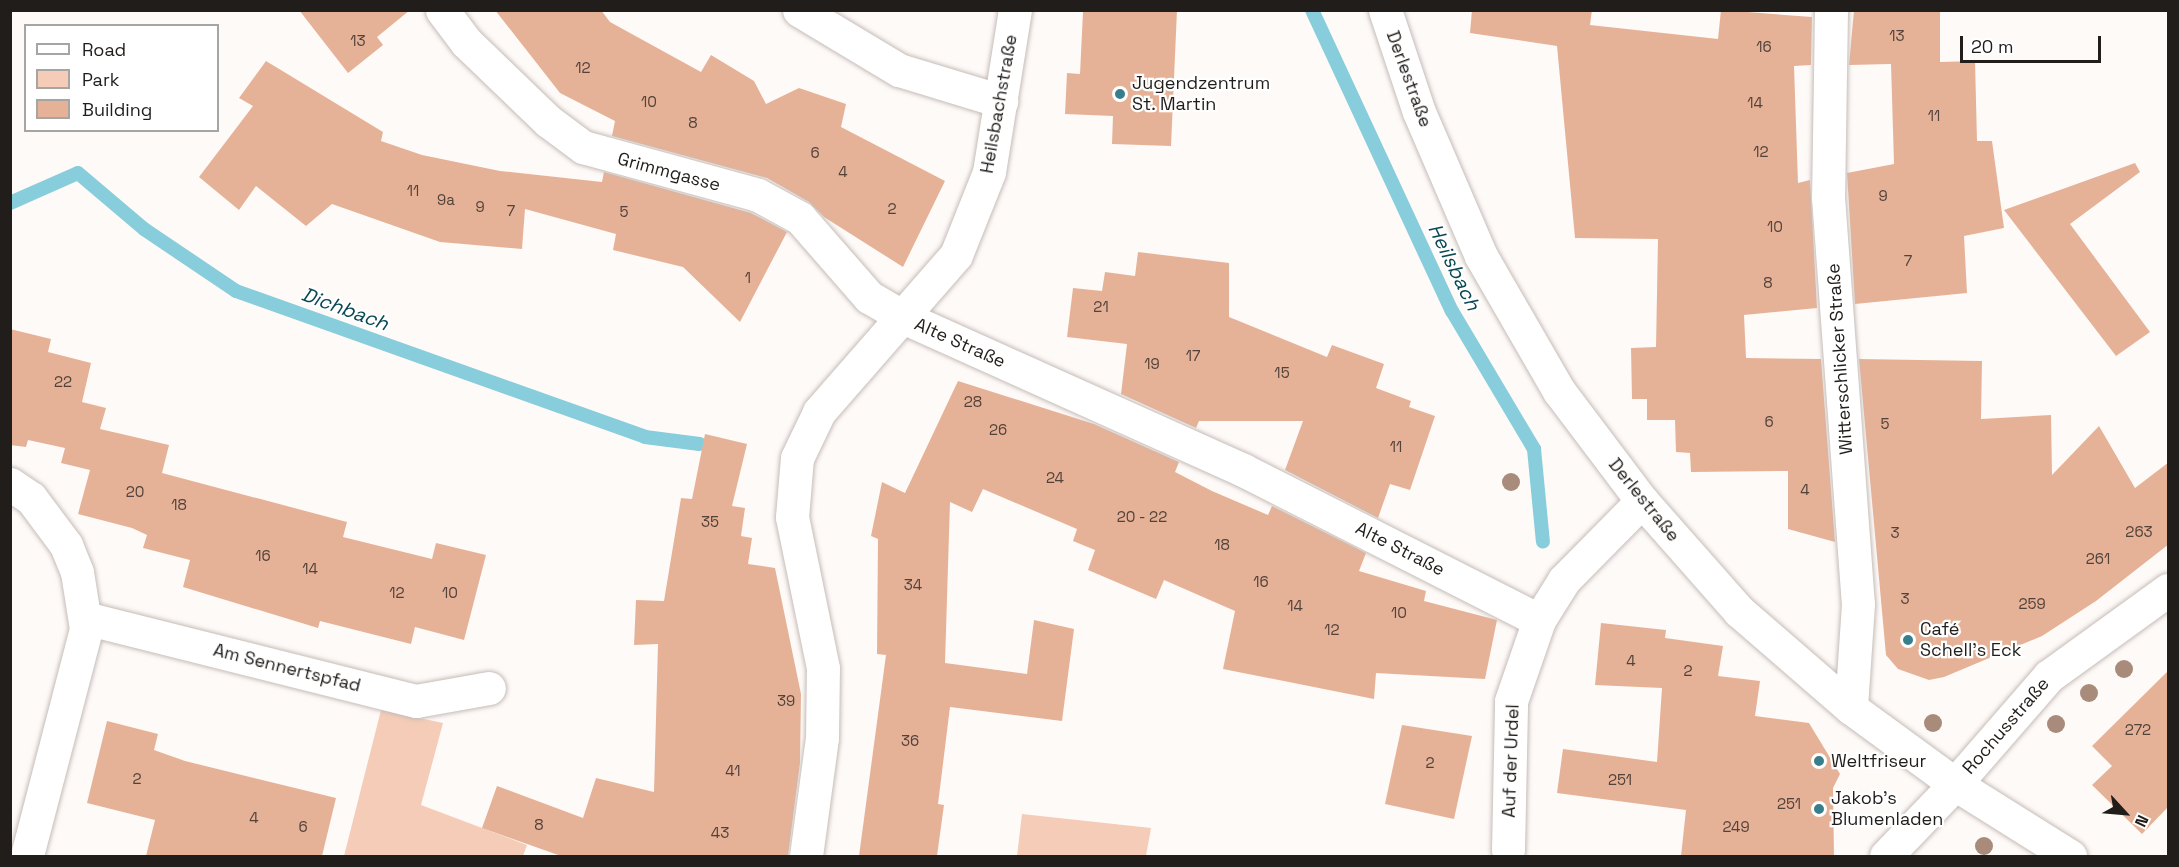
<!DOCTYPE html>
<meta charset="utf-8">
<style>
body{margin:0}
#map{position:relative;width:2179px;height:867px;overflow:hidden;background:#fefaf8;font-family:"Space Grotesk",sans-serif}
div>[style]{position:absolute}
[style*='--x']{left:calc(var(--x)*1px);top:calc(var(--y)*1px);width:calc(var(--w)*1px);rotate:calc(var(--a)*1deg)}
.green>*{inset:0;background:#f5ccb7}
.stream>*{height:14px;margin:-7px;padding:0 7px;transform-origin:7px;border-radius:7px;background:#88cddb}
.building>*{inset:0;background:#e6b297}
.roads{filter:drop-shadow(0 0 2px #c5bcb7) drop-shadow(0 0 2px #c5bcb7)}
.pedestrian>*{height:33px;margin:-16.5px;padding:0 16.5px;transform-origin:16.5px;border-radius:16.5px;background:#fff}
.minor>*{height:33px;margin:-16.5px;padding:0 16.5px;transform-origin:16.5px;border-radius:16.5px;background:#fff}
.tertiary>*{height:33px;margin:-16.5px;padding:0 16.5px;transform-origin:16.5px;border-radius:16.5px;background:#fff}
.trees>*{width:18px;height:18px;margin:-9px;border-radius:50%;background:#a88b7a}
.dots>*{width:16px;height:16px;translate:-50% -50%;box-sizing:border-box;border:3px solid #fff;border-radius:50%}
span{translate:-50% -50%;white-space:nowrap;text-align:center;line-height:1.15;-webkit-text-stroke:4.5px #fff;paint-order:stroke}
.number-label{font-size:15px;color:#52423a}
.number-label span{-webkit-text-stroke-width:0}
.street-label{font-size:18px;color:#201d1b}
.poi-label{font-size:18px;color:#201d1b}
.left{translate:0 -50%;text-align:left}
.water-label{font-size:20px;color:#094853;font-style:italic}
.frame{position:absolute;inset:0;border:12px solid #201d1b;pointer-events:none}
.legend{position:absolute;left:24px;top:24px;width:195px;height:108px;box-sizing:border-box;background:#fff;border:2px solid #a6a5a4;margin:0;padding:8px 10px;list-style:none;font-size:18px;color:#201d1b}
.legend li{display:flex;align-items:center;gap:12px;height:30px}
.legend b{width:30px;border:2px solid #a6a5a4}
.north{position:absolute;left:2095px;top:783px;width:60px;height:60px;-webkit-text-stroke:4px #fff;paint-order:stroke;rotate:116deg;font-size:16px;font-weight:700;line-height:24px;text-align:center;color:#201d1b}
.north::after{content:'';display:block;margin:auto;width:21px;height:27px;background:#201d1b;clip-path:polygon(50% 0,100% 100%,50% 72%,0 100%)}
.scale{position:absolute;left:1960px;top:36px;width:141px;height:27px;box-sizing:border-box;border:3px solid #201d1b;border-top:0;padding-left:8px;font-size:18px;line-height:21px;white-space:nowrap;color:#201d1b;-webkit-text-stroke:4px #fff;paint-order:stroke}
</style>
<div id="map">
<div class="green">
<div style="clip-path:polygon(381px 710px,443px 723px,421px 805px,527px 845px,523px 856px,344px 856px)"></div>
<div style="clip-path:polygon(1022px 814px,1151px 828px,1146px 856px,1017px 856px)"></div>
</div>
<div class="stream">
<div style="--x:1312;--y:10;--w:332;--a:65.1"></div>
<div style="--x:1452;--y:311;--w:161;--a:59.3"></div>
<div style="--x:1534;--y:449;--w:93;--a:84.5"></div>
<div style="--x:10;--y:203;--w:74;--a:-23.8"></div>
<div style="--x:78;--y:173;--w:87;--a:40.3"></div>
<div style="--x:144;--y:229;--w:111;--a:34"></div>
<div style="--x:236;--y:291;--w:434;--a:19.6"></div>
<div style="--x:645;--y:437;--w:55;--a:7.3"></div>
</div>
<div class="building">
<div style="clip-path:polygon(299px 10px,410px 10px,377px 37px,383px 45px,348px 73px)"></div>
<div style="clip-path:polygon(495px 10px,601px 10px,610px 22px,701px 72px,711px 55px,754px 81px,766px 104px,799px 88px,846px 104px,841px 127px,945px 181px,903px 267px,824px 217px,809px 202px,767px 178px,612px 136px,615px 121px,560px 93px)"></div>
<div style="clip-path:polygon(1097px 10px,1177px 10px,1171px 146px,1112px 144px,1113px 116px,1065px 114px,1067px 73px,1080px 74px,1083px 12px)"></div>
<div style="clip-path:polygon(1472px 10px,1592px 10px,1590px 25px,1718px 39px,1721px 10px,1812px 17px,1811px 65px,1794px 66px,1798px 183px,1810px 180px,1817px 308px,1744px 315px,1746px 358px,1821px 359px,1835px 542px,1788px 529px,1788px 471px,1691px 472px,1690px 453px,1676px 452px,1675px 420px,1647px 420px,1647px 399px,1632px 399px,1631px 348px,1656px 347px,1658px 239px,1575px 238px,1557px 46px,1470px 33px)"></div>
<div style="clip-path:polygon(1854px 10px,1940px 10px,1940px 62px,1975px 61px,1977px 141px,1992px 141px,2004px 228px,1964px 236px,1967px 293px,1855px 304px,1847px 173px,1894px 164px,1891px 64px,1849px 65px)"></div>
<div style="clip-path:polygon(266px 61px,383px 132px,381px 141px,422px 155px,500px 171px,602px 182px,604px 172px,751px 213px,787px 232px,740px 322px,683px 267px,613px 250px,616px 234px,525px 209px,522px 249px,440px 242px,332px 204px,306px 226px,256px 186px,239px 210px,199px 177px,253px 106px,239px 98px)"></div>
<div style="clip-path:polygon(2135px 163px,2140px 172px,2070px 224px,2150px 332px,2116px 356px,2004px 210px)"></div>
<div style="clip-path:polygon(1138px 252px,1229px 263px,1229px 317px,1327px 357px,1332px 345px,1384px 364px,1376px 388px,1411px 401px,1409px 407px,1435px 416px,1410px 490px,1390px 484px,1378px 518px,1285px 470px,1303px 421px,1199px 421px,1196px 428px,1121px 394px,1127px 344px,1067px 337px,1073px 288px,1102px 291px,1105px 272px,1135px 276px)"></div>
<div style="clip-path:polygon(10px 329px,51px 339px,48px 352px,91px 363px,82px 402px,106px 408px,100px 429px,169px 445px,162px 473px,347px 522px,343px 537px,432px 559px,436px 543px,486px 555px,464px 640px,415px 627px,411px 644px,320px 621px,318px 628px,183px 587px,190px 560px,143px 548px,147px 535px,132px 528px,78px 514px,90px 470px,61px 463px,65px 448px,28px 440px,26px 447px,10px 445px)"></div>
<div style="clip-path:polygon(1859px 359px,1982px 361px,1981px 419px,2051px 415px,2052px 475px,2099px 426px,2135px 488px,2169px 462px,2169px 544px,2096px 601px,2042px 636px,1944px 677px,1929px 680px,1898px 669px,1886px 655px)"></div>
<div style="clip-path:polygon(958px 381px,1094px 424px,1179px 462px,1175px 472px,1212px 491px,1268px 515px,1272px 506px,1366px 553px,1359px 571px,1426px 591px,1424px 601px,1497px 620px,1485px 679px,1376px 673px,1374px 699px,1223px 669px,1235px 611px,1164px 580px,1156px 599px,1088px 570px,1095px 550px,1073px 541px,1077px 529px,983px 489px,972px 512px,950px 502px,945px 663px,1027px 674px,1034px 620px,1074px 629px,1062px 721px,950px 707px,938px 804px,944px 805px,937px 856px,859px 856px,886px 655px,877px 654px,878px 539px,871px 536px,882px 482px,905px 493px)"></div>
<div style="clip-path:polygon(705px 434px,747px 444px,732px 506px,745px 508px,741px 536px,752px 538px,748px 564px,775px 568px,801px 694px,800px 763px,788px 856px,561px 856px,482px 828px,497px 786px,583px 818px,596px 778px,654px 792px,658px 644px,634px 645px,636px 600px,664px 601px,681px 498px,692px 499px)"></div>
<div style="clip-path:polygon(1601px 623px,1666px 630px,1665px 638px,1723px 646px,1718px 676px,1760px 681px,1755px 716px,1809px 723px,1840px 774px,1833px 788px,1834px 856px,1681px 856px,1686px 810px,1557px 793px,1563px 749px,1657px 762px,1662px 688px,1595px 685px)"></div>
<div style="clip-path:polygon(2169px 670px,2169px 806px,2142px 834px,2092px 785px,2112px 766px,2092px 746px)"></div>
<div style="clip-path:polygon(107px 721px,158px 734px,154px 750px,185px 761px,336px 798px,322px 856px,146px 856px,155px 820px,87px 803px)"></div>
<div style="clip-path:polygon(1402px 725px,1472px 736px,1454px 819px,1385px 804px)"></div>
</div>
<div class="roads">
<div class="pedestrian">
<div style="--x:1886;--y:856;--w:100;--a:-46.2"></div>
</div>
<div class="minor">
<div style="--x:442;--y:10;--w:40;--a:53"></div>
<div style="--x:466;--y:42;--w:114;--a:43.9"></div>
<div style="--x:548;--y:121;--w:44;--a:36.6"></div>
<div style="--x:583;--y:147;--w:181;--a:15.3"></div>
<div style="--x:758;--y:195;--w:48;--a:28.7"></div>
<div style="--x:800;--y:218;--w:105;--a:48.9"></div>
<div style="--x:869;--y:297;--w:42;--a:30.3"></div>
<div style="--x:905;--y:318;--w:371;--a:24.2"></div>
<div style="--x:1243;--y:470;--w:332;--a:26.9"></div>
<div style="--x:799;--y:10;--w:117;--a:31"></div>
<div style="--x:899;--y:70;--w:107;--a:16.9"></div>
<div style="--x:1831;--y:10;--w:187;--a:90.9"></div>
<div style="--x:1828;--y:197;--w:408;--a:85.8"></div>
<div style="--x:1858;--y:604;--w:104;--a:93.9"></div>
<div style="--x:10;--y:484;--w:25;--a:34"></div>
<div style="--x:31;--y:498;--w:59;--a:53.3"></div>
<div style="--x:66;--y:545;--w:29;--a:68"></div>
<div style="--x:77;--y:572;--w:58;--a:81"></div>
<div style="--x:86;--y:629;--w:235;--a:104.6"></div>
<div style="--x:85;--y:618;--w:341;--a:14.1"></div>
<div style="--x:416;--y:701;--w:74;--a:-10.1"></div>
<div style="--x:1955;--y:784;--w:143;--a:-49"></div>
<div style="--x:2049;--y:676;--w:147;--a:-35.9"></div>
<div style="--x:1508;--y:850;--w:149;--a:-88.8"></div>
<div style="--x:1511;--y:701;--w:86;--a:-70.9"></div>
<div style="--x:1539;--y:620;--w:47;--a:-58"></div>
<div style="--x:1564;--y:580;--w:111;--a:-45.4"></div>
<div style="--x:806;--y:856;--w:119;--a:-82.3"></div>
<div style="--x:822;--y:738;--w:70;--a:-89.2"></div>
<div style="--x:823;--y:668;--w:154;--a:-101.6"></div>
<div style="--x:792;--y:517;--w:59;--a:-85.2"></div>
<div style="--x:797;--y:458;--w:51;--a:-64.4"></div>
<div style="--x:819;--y:412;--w:208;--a:-48.9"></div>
<div style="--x:956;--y:255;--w:89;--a:-68.3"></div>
<div style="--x:989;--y:172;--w:164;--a:-80.9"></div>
</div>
<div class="tertiary">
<div style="--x:1385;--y:10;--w:108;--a:71.6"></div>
<div style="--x:1419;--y:112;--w:157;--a:66.7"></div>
<div style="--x:1481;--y:256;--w:156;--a:60"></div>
<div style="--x:1559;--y:391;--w:138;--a:53"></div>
<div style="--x:1642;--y:501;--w:147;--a:48.6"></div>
<div style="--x:1739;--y:611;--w:148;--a:40.9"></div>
<div style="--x:1851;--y:708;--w:129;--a:36.2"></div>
<div style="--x:1955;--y:784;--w:136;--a:32.1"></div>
</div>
</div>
<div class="trees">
<div style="left:1511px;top:482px"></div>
<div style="left:2124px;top:669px"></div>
<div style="left:2089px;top:693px"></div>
<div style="left:1933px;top:723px"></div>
<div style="left:2056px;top:724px"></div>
<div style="left:1984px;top:846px"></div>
</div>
<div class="dots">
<div style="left:1120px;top:94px;background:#397e8b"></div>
<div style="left:1908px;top:640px;background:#397e8b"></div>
<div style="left:1819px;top:761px;background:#397e8b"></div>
<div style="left:1819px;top:809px;background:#397e8b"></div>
</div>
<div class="number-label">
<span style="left:1897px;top:36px">13</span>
<span style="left:358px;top:41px">13</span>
<span style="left:1764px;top:47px">16</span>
<span style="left:583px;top:68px">12</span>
<span style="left:649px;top:102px">10</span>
<span style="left:1755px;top:103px">14</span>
<span style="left:1934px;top:116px">11</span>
<span style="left:693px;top:123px">8</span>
<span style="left:1761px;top:152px">12</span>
<span style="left:815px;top:153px">6</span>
<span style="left:843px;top:172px">4</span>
<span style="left:413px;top:191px">11</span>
<span style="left:1883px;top:196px">9</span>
<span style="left:446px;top:200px">9a</span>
<span style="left:480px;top:207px">9</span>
<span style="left:892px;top:209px">2</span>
<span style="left:511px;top:211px">7</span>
<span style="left:624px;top:212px">5</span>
<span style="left:1775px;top:227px">10</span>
<span style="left:1908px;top:261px">7</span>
<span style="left:748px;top:278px">1</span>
<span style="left:1768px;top:283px">8</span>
<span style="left:1101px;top:307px">21</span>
<span style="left:1193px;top:356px">17</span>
<span style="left:1152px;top:364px">19</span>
<span style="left:1282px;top:373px">15</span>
<span style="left:63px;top:382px">22</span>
<span style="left:973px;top:402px">28</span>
<span style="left:1769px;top:422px">6</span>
<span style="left:1885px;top:424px">5</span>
<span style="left:998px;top:430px">26</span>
<span style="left:1396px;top:447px">11</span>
<span style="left:1055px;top:478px">24</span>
<span style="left:1805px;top:490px">4</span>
<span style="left:135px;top:492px">20</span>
<span style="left:179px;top:505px">18</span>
<span style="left:1142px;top:517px">20 - 22</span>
<span style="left:710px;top:522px">35</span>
<span style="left:2139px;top:532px">263</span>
<span style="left:1895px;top:533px">3</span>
<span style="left:1222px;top:545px">18</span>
<span style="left:263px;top:556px">16</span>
<span style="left:2098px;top:559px">261</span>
<span style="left:310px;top:569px">14</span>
<span style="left:1261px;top:582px">16</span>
<span style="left:913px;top:585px">34</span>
<span style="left:397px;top:593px">12</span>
<span style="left:450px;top:593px">10</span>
<span style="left:1905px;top:599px">3</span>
<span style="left:2032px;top:604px">259</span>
<span style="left:1295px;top:606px">14</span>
<span style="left:1399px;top:613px">10</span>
<span style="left:1332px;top:630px">12</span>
<span style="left:1631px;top:661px">4</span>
<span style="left:1688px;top:671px">2</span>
<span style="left:786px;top:701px">39</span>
<span style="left:2138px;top:730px">272</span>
<span style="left:910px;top:741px">36</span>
<span style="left:1430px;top:763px">2</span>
<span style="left:733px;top:771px">41</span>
<span style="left:137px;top:779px">2</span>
<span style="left:1620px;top:780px">251</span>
<span style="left:1789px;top:804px">251</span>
<span style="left:254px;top:818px">4</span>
<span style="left:539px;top:825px">8</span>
<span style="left:303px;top:827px">6</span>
<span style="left:1736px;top:827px">249</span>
<span style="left:720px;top:833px">43</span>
</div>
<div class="street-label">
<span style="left:1409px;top:79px;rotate:70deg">Derlestraße</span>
<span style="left:999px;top:104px;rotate:-80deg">Heilsbachstraße</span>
<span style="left:669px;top:172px;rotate:15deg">Grimmgasse</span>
<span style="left:960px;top:343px;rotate:24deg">Alte Straße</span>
<span style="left:1840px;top:359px;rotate:-94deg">Witterschlicker Straße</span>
<span style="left:1644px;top:500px;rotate:51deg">Derlestraße</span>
<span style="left:1400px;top:549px;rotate:27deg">Alte Straße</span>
<span style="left:287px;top:668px;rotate:14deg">Am Sennertspfad</span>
<span style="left:2006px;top:726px;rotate:-49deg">Rochusstraße</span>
<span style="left:1511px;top:761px;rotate:-88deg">Auf der Urdel</span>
</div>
<div class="poi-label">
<span class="left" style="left:1132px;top:94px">Jugendzentrum<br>St. Martin</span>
<span class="left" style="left:1920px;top:640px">Café<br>Schell's Eck</span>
<span class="left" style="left:1831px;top:761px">Weltfriseur</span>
<span class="left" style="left:1831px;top:809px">Jakob's<br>Blumenladen</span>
</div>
<div class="water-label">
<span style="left:1454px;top:267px;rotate:64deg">Heilsbach</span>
<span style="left:345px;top:309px;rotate:20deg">Dichbach</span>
</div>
<div class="frame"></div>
<ul class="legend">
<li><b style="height:8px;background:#fff"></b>Road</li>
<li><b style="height:16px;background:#f5ccb7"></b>Park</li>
<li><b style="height:16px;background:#e6b297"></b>Building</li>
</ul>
<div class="north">N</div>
<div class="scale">20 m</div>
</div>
